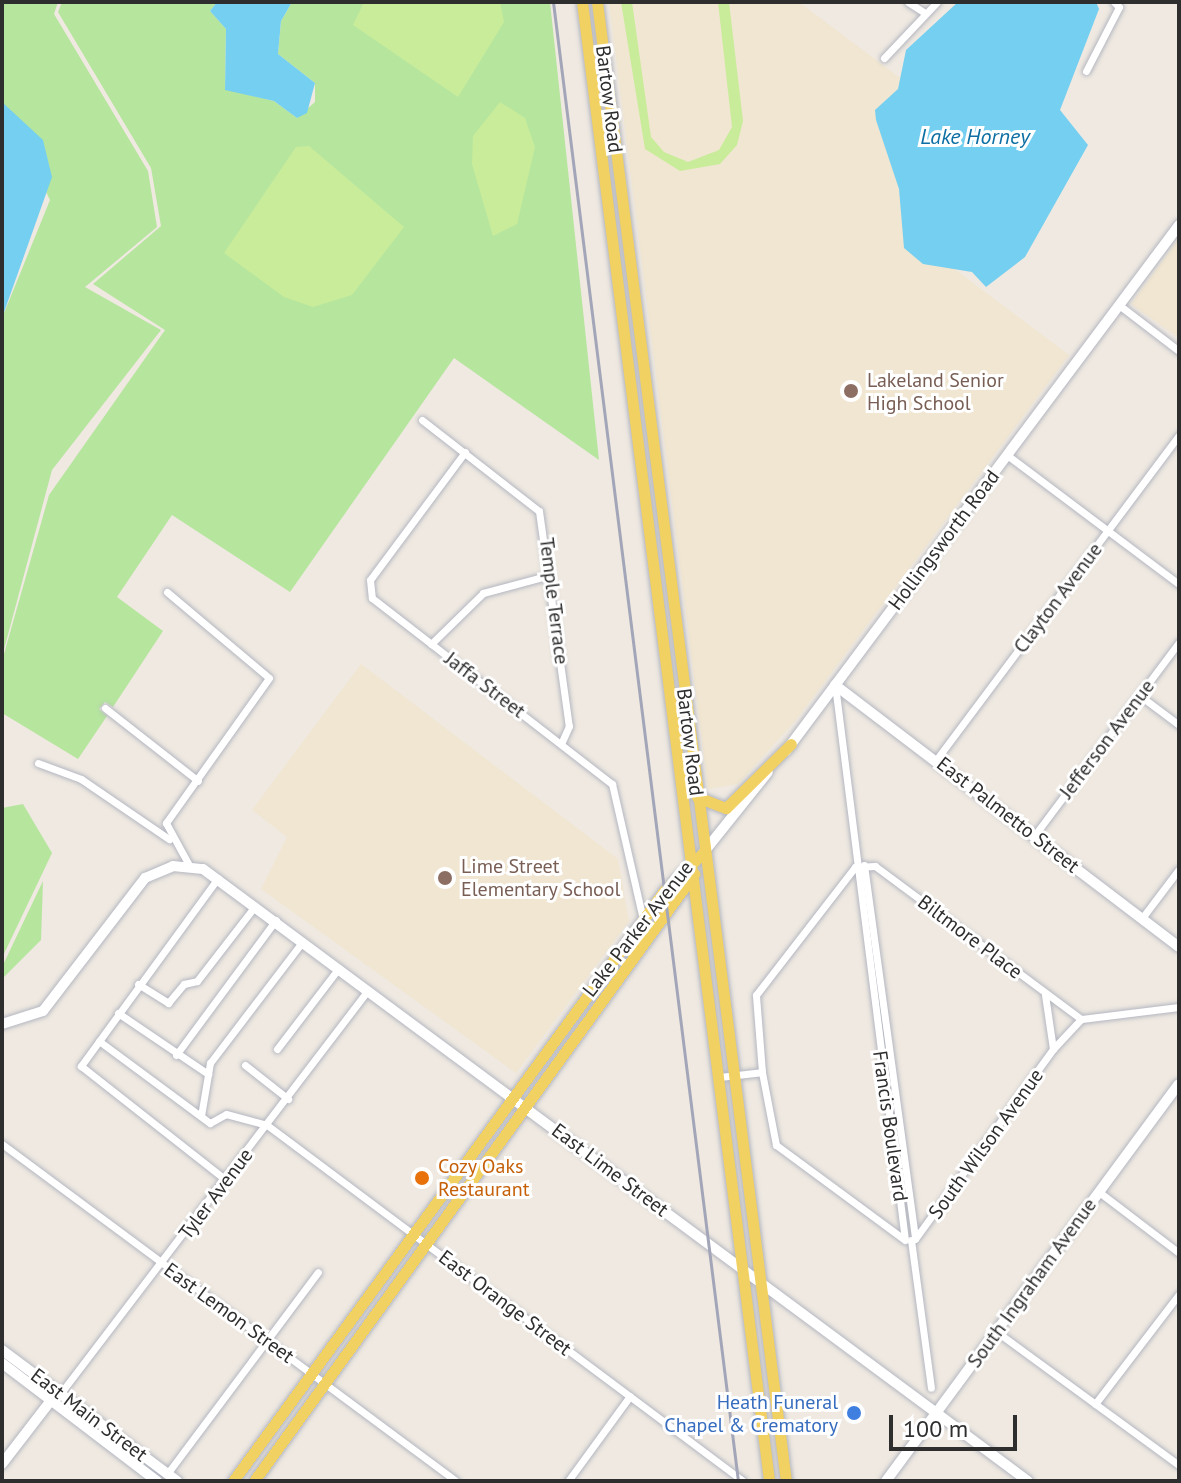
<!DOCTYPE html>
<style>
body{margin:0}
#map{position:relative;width:1181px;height:1483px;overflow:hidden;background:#efe9e1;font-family:"PT Sans",sans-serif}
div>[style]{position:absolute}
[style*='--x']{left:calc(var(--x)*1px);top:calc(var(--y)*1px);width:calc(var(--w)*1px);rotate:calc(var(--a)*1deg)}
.education>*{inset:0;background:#f0e6d1}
.green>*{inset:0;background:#b6e59e}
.pitch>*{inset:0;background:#c9ec9a}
.water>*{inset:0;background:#75cff0}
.roads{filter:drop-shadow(0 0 2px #b4b7c1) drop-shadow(0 0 2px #b4b7c1)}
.street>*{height:7px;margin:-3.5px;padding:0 3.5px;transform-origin:3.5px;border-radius:3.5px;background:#fff}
.secondary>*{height:10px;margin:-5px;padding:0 5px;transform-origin:5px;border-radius:5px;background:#fff}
.primary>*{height:11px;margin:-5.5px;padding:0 5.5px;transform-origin:5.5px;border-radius:5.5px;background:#f2d163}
.rail>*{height:3px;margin:-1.5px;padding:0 1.5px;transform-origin:1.5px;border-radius:1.5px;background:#a3a6b8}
.dots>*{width:22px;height:22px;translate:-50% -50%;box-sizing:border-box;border:4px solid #fff;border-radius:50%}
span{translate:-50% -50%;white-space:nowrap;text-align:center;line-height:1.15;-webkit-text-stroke:6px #fff;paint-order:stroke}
.street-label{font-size:20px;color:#2e2e2e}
.education-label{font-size:20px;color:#785e54}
.left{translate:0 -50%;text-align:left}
.food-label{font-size:20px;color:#c56008}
.shop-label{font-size:20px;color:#366cbe}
.right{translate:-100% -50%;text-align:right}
.water-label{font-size:22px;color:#0d6fa3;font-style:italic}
.frame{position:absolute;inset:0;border:4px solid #2e2e2e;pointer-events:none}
.scale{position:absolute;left:889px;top:1415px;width:128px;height:36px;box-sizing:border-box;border:4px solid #2e2e2e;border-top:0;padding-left:10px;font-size:24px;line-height:28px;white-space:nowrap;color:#2e2e2e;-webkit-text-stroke:6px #fff;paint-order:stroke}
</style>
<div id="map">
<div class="education">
<div style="clip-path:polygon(609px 2px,799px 2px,916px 90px,941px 259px,1069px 355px,796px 720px,738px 784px,708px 789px)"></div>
<div style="clip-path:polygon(1179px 238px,1179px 338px,1131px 304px)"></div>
<div style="clip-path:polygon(361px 664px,618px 859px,629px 921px,516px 1073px,261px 889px,287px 837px,252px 810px)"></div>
</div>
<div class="green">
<div style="clip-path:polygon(2px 2px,58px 2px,54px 14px,148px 171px,157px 227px,85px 287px,161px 330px,52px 470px,2px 657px,2px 318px,50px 200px,2px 102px)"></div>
<div style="clip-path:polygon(62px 2px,217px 2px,210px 11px,226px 29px,225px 89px,274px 101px,297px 118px,315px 102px,315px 83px,278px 54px,281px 21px,292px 2px,550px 2px,599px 460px,454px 358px,290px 592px,172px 515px,117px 597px,163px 631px,113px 707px,105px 702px,99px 709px,107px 716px,78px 759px,2px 713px,2px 661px,49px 495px,165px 330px,93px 284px,161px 226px,151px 168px,58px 12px)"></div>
<div style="clip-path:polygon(23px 804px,52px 853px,2px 958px,2px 808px)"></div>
<div style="clip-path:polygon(43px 881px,41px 940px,2px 979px,2px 967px)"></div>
</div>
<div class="pitch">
<div style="clip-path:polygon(364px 2px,500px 2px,504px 22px,458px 97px,353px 25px)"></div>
<div style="clip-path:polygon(621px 2px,632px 2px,651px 137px,664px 152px,688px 162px,719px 150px,732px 127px,718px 2px,729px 2px,743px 121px,737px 145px,720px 164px,680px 171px,645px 149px)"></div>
<div style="clip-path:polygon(500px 102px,525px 118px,535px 147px,517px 224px,493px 236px,472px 164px,473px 136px)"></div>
<div style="clip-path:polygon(309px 146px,404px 227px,352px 295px,313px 307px,284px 297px,224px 253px,296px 147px)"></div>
</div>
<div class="water">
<div style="clip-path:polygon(217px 2px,292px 2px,281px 21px,278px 54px,315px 83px,307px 113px,297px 118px,274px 101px,225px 90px,226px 29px,210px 11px)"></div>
<div style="clip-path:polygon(958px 2px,1096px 2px,1099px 9px,1060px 110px,1088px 145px,1025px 257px,986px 287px,972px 272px,923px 264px,904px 248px,899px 189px,876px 120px,875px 110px,898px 89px,906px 50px)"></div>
<div style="clip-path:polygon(2px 102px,43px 140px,52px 177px,2px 318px)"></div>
</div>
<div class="roads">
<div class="street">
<div style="--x:908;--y:2;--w:20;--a:33"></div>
<div style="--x:884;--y:58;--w:77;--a:-46.6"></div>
<div style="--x:1086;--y:71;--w:72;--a:-62.7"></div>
<div style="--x:1119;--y:7;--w:7;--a:-135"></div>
<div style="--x:1119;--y:305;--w:76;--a:37.5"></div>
<div style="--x:422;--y:420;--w:148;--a:37.9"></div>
<div style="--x:539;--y:511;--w:217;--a:82.1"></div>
<div style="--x:569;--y:726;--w:17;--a:114"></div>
<div style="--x:465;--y:452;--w:159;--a:126.6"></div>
<div style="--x:370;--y:580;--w:18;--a:84"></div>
<div style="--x:372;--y:598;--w:304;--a:37.8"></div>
<div style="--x:612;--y:784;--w:157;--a:77.1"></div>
<div style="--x:1007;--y:455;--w:215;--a:36.9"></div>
<div style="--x:167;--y:592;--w:133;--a:40.1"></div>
<div style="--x:269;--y:678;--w:178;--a:125.4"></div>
<div style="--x:166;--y:823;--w:48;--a:61.3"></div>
<div style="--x:431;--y:644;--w:73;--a:-44.4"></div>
<div style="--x:483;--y:593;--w:69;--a:-15"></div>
<div style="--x:835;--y:685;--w:559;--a:82.81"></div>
<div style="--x:1139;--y:695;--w:50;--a:36.9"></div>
<div style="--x:105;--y:708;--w:118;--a:38.1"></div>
<div style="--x:936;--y:760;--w:406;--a:-53.2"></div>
<div style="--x:38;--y:763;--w:46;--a:20.4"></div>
<div style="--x:81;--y:779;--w:107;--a:34.3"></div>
<div style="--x:1034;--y:836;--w:242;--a:-53.2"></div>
<div style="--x:864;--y:865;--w:377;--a:82.2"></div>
<div style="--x:218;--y:878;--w:233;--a:126.1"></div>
<div style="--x:81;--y:1066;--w:184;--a:38.2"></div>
<div style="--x:1142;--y:918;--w:61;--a:-52.9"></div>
<div style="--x:138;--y:984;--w:36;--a:32"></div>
<div style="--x:168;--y:1003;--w:25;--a:-50"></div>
<div style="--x:184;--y:984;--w:13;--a:-13"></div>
<div style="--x:197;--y:981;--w:95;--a:-52.3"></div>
<div style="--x:118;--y:1013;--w:109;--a:34.1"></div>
<div style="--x:99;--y:1041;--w:138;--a:36.5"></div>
<div style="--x:210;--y:1123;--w:18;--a:-29"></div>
<div style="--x:226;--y:1114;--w:42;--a:15"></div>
<div style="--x:267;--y:1125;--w:594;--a:36.79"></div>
<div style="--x:277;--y:1049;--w:102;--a:-52.6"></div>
<div style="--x:1053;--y:1049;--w:41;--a:-47"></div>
<div style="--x:176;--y:1055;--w:168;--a:-53.5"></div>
<div style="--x:245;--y:1065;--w:55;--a:38.3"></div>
<div style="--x:719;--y:1077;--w:43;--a:-6.6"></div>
<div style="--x:201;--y:1116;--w:54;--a:-80.4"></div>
<div style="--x:210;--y:1063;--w:153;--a:-52.7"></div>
<div style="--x:2;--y:1144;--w:565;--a:36.59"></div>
<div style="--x:1099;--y:1192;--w:101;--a:37.3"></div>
<div style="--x:915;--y:1239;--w:235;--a:-54"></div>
<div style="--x:1053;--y:1049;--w:55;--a:-98.4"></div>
<div style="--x:905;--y:1240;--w:160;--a:-143.6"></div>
<div style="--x:776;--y:1145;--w:74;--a:-100.9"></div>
<div style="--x:762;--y:1072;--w:77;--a:-94.5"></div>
<div style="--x:756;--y:995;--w:162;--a:-52.3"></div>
<div style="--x:855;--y:867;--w:20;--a:-3"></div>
<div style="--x:875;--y:866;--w:257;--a:36.6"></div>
<div style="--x:1081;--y:1019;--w:99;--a:-7"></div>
<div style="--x:911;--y:1240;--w:149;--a:82.3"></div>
<div style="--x:997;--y:1332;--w:225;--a:36.2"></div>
<div style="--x:60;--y:1394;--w:508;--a:-52.68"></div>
<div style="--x:1095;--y:1404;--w:138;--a:-52.6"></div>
<div style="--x:167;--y:1474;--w:252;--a:-53.2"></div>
<div style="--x:568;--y:1481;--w:105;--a:-53.9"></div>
</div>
<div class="secondary">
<div style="--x:835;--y:685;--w:432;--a:37.3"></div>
<div style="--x:786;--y:751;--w:657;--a:-53.23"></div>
<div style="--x:704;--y:852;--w:102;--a:-51.3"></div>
<div style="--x:2;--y:1024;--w:43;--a:-17.6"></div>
<div style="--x:43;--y:1011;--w:168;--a:-52.5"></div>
<div style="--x:145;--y:878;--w:30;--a:-23"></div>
<div style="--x:173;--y:866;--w:30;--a:6"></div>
<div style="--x:203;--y:869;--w:1027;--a:36.57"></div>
<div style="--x:2;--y:1350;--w:219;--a:36.8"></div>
<div style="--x:2;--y:1363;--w:195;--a:37.3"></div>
<div style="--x:2;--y:1464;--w:82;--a:-52.4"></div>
<div style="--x:886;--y:1481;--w:493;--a:-53.6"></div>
</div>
<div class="primary">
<div style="--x:582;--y:2;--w:1491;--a:82.79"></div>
<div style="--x:597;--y:2;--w:1491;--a:82.72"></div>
<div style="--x:697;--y:797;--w:31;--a:21"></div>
<div style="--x:726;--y:808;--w:91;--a:-44.6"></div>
<div style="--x:233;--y:1481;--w:731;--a:-53.85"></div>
<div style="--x:664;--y:891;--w:56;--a:-44.3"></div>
<div style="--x:254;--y:1481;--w:750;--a:-54.06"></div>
</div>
</div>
<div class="rail">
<div style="--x:553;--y:2;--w:1491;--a:82.87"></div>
</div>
<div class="dots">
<div style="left:851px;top:391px;background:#8d6e63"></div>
<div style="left:445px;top:878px;background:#8d6e63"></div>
<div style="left:422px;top:1178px;background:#e8710a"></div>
<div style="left:854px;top:1413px;background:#3f7fe0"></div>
</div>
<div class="street-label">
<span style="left:609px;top:99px;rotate:83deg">Bartow Road</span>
<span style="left:944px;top:540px;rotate:-53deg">Hollingsworth Road</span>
<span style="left:1058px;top:598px;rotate:-53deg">Clayton Avenue</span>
<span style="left:554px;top:601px;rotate:83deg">Temple Terrace</span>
<span style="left:485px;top:685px;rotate:37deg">Jaffa Street</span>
<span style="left:1107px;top:739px;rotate:-53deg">Jefferson Avenue</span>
<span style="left:690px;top:742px;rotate:83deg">Bartow Road</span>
<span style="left:1008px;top:815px;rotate:38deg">East Palmetto Street</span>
<span style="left:638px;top:929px;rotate:-52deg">Lake Parker Avenue</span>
<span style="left:970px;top:937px;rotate:37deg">Biltmore Place</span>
<span style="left:890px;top:1126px;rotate:82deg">Francis Boulevard</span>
<span style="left:986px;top:1144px;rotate:-54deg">South Wilson Avenue</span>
<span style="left:610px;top:1170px;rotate:37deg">East Lime Street</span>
<span style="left:216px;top:1194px;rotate:-53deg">Tyler Avenue</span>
<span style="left:1032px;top:1283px;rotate:-54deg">South Ingraham Avenue</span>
<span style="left:505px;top:1303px;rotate:37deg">East Orange Street</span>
<span style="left:229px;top:1313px;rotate:36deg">East Lemon Street</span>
<span style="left:89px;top:1415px;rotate:37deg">East Main Street</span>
</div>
<div class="education-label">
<span class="left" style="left:867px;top:392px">Lakeland Senior<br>High School</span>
<span class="left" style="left:461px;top:878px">Lime Street<br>Elementary School</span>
</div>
<div class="food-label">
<span class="left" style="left:438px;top:1178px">Cozy Oaks<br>Restaurant</span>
</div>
<div class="shop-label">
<span class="right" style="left:838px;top:1414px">Heath Funeral<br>Chapel &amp; Crematory</span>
</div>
<div class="water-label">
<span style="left:975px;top:137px">Lake Horney</span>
</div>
<div class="frame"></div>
<div class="scale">100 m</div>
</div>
